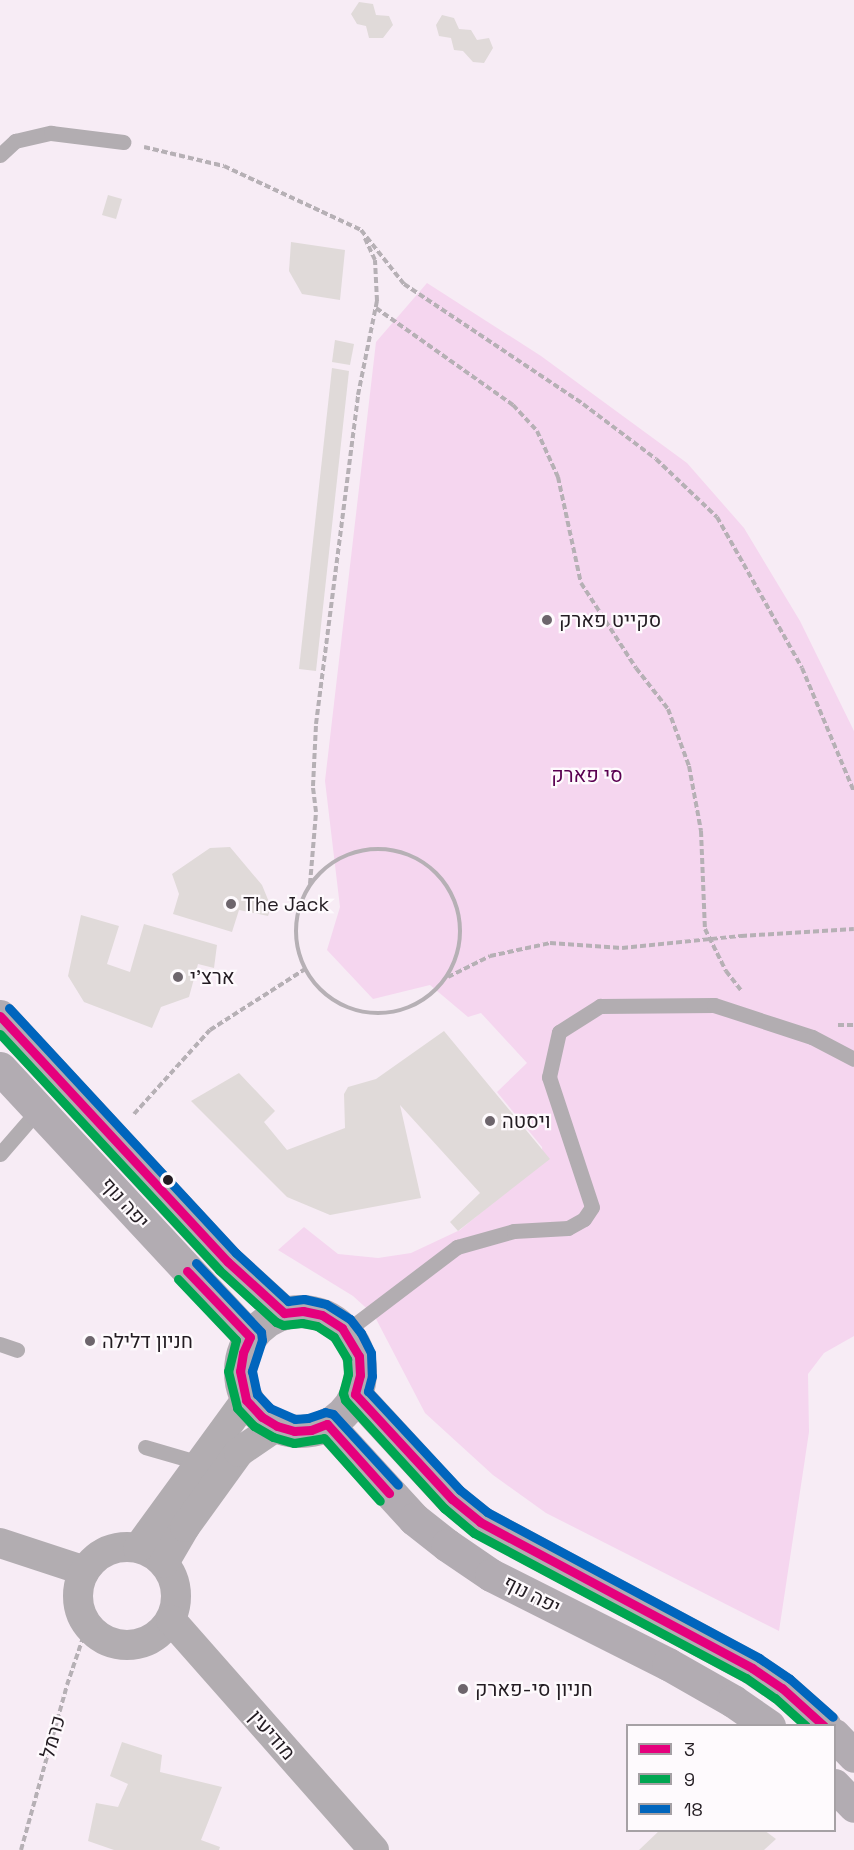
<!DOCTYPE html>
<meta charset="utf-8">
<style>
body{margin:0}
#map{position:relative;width:854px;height:1850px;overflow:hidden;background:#f7ecf5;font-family:"Space Grotesk",Heebo,sans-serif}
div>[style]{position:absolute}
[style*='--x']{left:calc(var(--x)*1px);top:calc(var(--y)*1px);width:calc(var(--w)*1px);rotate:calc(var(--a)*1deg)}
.green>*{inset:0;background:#f5d6ef}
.building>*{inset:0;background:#e0dad9}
.path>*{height:4px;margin-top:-2px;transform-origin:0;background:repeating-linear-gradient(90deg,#b6b0b5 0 6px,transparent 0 9px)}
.path>.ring{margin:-2px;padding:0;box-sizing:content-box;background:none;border:4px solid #b6b0b5;border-radius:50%}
.lane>*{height:15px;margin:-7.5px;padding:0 7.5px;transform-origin:7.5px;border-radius:7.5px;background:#b2adb1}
.street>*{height:30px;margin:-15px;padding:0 15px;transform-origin:15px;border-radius:15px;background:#b2adb1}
.street>.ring{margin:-15px;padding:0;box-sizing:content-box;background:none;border:30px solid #b2adb1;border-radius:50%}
.secondary>*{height:33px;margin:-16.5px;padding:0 16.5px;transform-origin:16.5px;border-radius:16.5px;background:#b2acb2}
.secondary>.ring{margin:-16.5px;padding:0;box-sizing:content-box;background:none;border:33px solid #b2acb2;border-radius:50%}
.bus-1>*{height:9px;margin:-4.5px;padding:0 4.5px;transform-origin:4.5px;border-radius:4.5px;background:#e5007d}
.bus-2>*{height:9px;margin:-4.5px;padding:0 4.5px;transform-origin:4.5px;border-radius:4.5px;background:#00a651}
.bus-3>*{height:9px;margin:-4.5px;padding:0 4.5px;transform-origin:4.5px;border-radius:4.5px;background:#0065bd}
.dots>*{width:16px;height:16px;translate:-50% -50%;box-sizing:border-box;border:3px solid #fefafd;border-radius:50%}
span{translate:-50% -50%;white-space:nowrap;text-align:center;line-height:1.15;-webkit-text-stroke:4.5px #fefafd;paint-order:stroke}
.poi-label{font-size:20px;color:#231c22}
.left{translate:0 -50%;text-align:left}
.park-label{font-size:20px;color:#5a0151}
.street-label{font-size:20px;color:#231c22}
.legend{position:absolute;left:626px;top:1724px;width:210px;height:108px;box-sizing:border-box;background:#fefafd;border:2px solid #a6a1a5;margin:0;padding:8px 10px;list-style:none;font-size:18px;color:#231c22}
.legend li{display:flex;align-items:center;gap:12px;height:30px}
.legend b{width:30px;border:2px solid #a6a1a5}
</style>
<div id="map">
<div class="green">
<div style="clip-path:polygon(427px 283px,541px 356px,687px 463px,744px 528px,800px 621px,854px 731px,854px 1336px,824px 1353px,808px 1374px,809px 1432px,779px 1631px,546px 1513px,493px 1475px,425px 1413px,374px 1315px,353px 1296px,278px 1250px,304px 1227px,338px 1254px,378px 1258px,411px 1253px,460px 1230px,543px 1161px,542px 1147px,497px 1092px,527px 1063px,481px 1013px,468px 1017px,430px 985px,373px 999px,327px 950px,340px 907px,325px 781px,376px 342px)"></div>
</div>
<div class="building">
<div style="clip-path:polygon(359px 2px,373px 4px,376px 15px,389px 16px,393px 25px,383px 38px,369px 38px,366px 26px,357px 24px,351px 14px)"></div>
<div style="clip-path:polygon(442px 15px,454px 18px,459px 29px,471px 30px,477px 40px,489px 38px,493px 48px,484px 63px,473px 62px,463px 51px,454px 50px,451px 38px,439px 36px,436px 25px)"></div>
<div style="clip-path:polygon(108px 195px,122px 199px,116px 219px,102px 215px)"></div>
<div style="clip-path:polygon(291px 242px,345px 250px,340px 300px,302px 294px,289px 271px)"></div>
<div style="clip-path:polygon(335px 340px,354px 344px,350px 365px,332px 362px)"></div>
<div style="clip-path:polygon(332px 368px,349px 371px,316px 671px,299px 669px)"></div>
<div style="clip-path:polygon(230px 847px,262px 885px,271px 907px,268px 916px,239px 910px,232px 932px,173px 914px,179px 894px,172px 874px,210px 848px)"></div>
<div style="clip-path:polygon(81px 915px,119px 926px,107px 964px,130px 972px,144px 924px,217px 945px,214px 968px,198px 964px,189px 997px,161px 1007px,152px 1028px,84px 1002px,68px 976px)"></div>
<div style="clip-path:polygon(444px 1031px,550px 1159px,458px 1231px,450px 1222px,480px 1193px,400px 1105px,421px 1198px,330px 1215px,287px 1197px,191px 1101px,239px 1073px,275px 1111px,264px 1122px,287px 1150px,345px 1128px,344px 1094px,348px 1087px,376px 1079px)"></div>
<div style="clip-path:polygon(122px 1742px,162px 1755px,160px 1772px,222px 1787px,201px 1840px,220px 1847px,219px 1850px,114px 1850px,88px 1841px,96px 1803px,118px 1807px,128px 1784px,110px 1776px)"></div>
<div style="clip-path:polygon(660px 1830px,764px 1830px,776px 1839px,764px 1850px,639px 1850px)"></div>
</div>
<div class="path">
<div style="--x:144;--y:147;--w:82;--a:13.4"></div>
<div style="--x:224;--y:166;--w:151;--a:25"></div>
<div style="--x:361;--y:230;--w:69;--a:51.5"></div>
<div style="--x:404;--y:284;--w:216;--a:33.8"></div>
<div style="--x:583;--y:404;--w:91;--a:37"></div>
<div style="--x:656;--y:459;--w:84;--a:43.6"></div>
<div style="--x:717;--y:517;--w:173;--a:60.6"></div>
<div style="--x:802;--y:668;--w:134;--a:67.2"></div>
<div style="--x:376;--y:308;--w:168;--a:35.3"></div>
<div style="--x:513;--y:405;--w:35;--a:47"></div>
<div style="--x:537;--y:431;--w:51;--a:65.5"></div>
<div style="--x:558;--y:477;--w:108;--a:77.8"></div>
<div style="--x:581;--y:583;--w:101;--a:57.1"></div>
<div style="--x:636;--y:668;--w:52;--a:52"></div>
<div style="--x:668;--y:709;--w:61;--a:69.8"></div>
<div style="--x:689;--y:766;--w:66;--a:79.5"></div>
<div style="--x:701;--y:831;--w:98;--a:87.7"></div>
<div style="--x:705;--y:929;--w:47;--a:63.4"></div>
<div style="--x:726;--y:971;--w:24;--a:52"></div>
<div class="ring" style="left:296px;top:849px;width:160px;height:160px"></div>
<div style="--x:310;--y:884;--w:72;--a:-85.2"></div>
<div style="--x:316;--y:812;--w:26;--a:-97"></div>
<div style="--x:313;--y:786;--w:62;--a:-87.2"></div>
<div style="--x:316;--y:724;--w:332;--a:-82.7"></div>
<div style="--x:358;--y:395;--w:96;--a:-78.6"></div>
<div style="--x:377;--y:301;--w:41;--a:-92.8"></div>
<div style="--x:375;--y:260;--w:26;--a:-115"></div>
<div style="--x:448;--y:977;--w:47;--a:-26.6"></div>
<div style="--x:490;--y:956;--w:61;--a:-12.2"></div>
<div style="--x:550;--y:943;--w:72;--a:4"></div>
<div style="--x:622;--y:948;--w:120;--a:-5.8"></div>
<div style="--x:741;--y:936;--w:113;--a:-3.5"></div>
<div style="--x:838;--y:1025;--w:16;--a:0"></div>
<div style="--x:134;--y:1114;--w:113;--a:-47.9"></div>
<div style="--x:210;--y:1030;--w:113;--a:-32.7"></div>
<div style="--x:21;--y:1850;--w:171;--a:-74.4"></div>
<div style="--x:67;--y:1685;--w:62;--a:-71.3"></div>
</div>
<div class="lane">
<div style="--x:0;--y:155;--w:21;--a:-43"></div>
<div style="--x:15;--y:141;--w:37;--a:-13"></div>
<div style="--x:51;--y:133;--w:73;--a:7.1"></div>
<div style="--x:0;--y:1154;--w:60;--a:-49.1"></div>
<div style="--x:345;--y:1332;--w:141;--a:-37.2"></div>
<div style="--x:457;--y:1247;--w:59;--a:-15.7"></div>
<div style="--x:514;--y:1231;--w:54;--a:-3.2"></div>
<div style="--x:568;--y:1228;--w:18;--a:-29"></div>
<div style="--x:584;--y:1219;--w:14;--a:-56"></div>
<div style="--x:592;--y:1207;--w:137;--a:-108.3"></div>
<div style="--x:549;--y:1077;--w:46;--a:-77.5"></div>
<div style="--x:559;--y:1032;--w:49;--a:-32.4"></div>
<div style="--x:600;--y:1006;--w:114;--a:-0.5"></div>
<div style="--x:714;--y:1005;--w:103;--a:18.1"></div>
<div style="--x:812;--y:1037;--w:47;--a:27.6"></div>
<div style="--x:0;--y:1344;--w:18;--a:19"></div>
<div style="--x:145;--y:1447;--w:57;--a:16.2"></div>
</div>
<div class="street">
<div style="--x:0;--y:1543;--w:89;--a:18.2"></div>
<div class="ring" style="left:78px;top:1547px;width:68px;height:68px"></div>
<div style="--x:138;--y:1548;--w:183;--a:-53.9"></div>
<div style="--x:164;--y:1563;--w:42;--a:-59.7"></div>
<div style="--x:185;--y:1527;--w:92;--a:-54.2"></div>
<div style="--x:239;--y:1452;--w:46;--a:-34.4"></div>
<div style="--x:171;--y:1620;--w:307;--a:48.6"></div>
</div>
<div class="secondary">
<div style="--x:0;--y:1016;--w:335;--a:47.2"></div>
<div style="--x:228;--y:1262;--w:76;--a:42.3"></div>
<div style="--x:0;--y:1068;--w:367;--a:47.1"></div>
<div class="ring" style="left:240px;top:1311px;width:87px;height:87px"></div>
<div style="--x:355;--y:1394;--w:143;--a:47.3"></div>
<div style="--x:452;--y:1499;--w:36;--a:39"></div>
<div style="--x:480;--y:1522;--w:309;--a:28.2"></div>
<div style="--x:752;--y:1668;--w:36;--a:34"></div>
<div style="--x:782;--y:1688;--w:57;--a:41.5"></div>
<div style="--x:327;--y:1424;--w:129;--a:47.5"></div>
<div style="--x:414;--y:1519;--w:42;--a:38.2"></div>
<div style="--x:447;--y:1545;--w:53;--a:34.3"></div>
<div style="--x:491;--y:1575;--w:198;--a:26.7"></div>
<div style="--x:668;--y:1664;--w:75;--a:29.6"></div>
<div style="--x:733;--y:1701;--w:44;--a:34.8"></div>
<div style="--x:834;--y:1735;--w:29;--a:46"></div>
<div style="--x:834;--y:1785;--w:29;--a:46"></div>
</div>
<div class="bus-1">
<div style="--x:0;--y:1016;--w:335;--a:47.2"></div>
<div style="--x:228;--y:1262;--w:76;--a:42.3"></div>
<div style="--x:284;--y:1313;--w:19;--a:-6"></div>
<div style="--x:303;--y:1311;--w:19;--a:12"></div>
<div style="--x:322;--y:1315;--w:24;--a:33"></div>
<div style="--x:342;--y:1328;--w:33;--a:59"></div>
<div style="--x:359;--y:1356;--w:19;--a:87"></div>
<div style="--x:360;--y:1375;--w:20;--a:105"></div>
<div style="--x:355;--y:1394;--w:143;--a:47.3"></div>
<div style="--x:452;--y:1499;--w:36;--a:39"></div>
<div style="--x:480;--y:1522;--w:309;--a:28.2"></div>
<div style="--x:752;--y:1668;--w:36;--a:34"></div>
<div style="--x:782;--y:1688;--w:57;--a:42.1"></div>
<div style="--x:187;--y:1271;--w:91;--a:46.3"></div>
<div style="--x:250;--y:1337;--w:17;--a:114"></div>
<div style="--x:243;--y:1353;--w:18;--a:99"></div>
<div style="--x:240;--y:1371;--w:30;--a:78"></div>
<div style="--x:246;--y:1400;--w:23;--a:47"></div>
<div style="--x:262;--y:1417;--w:17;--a:31"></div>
<div style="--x:277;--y:1426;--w:18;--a:16"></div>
<div style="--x:294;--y:1431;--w:17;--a:-3"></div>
<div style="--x:311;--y:1430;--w:17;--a:-21"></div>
<div style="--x:327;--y:1424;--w:93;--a:48.1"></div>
</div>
<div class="bus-2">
<div style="--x:0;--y:1034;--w:322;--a:47.1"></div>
<div style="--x:219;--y:1270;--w:77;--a:42.4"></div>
<div style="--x:276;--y:1322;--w:8;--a:23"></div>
<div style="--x:283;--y:1325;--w:19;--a:-6"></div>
<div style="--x:302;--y:1323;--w:15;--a:11"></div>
<div style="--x:317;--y:1326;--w:20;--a:33"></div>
<div style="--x:334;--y:1337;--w:26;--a:59"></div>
<div style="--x:347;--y:1359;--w:15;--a:86"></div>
<div style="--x:348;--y:1374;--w:20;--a:105"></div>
<div style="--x:343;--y:1393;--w:7;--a:74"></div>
<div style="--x:345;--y:1400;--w:147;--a:47.5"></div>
<div style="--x:444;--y:1508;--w:39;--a:40"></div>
<div style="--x:474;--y:1533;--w:308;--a:28.1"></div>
<div style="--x:746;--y:1678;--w:35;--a:35"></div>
<div style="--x:775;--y:1698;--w:42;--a:42.1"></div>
<div style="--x:178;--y:1279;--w:84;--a:46.4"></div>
<div style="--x:236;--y:1340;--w:32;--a:104"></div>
<div style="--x:228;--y:1371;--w:38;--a:76"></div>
<div style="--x:237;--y:1408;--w:25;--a:47"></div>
<div style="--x:254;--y:1426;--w:22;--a:30"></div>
<div style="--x:273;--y:1437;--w:22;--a:16"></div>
<div style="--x:294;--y:1443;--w:30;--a:-9"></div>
<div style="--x:324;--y:1438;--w:84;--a:48.4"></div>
</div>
<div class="bus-3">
<div style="--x:9;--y:1008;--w:334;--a:47.2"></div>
<div style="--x:236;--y:1253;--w:71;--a:42.7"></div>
<div style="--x:288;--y:1301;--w:16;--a:-7"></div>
<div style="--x:304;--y:1299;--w:23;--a:13"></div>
<div style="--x:326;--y:1304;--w:28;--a:32"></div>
<div style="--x:350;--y:1319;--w:18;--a:52"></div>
<div style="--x:361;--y:1333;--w:22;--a:63"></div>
<div style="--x:371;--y:1353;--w:23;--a:88"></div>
<div style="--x:372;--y:1376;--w:16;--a:105"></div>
<div style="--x:368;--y:1391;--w:135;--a:47.1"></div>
<div style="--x:460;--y:1490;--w:35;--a:39"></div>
<div style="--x:487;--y:1512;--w:309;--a:28.2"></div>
<div style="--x:759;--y:1658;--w:37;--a:34"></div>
<div style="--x:790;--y:1679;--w:57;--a:41.5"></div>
<div style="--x:196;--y:1263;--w:95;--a:46.7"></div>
<div style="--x:261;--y:1332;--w:8;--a:83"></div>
<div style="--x:262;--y:1340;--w:33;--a:108"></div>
<div style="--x:252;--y:1371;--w:24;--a:78"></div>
<div style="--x:257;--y:1394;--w:19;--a:47"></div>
<div style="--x:270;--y:1408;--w:27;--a:24"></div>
<div style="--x:295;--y:1419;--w:13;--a:-4"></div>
<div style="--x:308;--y:1418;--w:18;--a:-19"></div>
<div style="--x:325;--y:1412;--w:8;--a:14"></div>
<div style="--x:333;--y:1414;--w:96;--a:47.5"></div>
</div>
<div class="dots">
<div style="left:547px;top:620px;background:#6d656c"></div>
<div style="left:231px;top:904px;background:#6d656c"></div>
<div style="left:178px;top:977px;background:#6d656c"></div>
<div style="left:490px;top:1121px;background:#6d656c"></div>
<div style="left:168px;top:1180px;background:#231c22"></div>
<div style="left:90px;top:1341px;background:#6d656c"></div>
<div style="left:463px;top:1689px;background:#6d656c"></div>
</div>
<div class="poi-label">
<span class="left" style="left:559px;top:620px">סקייט פארק</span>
<span class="left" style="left:243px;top:904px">The Jack</span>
<span class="left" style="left:190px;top:977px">ארצ'י</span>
<span class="left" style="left:502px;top:1121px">ויסטה</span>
<span class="left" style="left:102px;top:1341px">חניון דלילה</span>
<span class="left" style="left:475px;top:1689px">חניון סי-פארק</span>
</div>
<div class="park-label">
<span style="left:587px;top:775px">סי פארק</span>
</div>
<div class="street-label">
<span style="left:125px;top:1203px;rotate:48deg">יפה נוף</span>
<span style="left:532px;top:1595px;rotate:27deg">יפה נוף</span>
<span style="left:272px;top:1735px;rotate:49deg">מודיעין</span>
<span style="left:53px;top:1737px;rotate:-74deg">כרמל</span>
</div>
<ul class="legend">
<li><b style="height:8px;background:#e5007d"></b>3</li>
<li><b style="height:8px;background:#00a651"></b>9</li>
<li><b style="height:8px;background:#0065bd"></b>18</li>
</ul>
</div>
